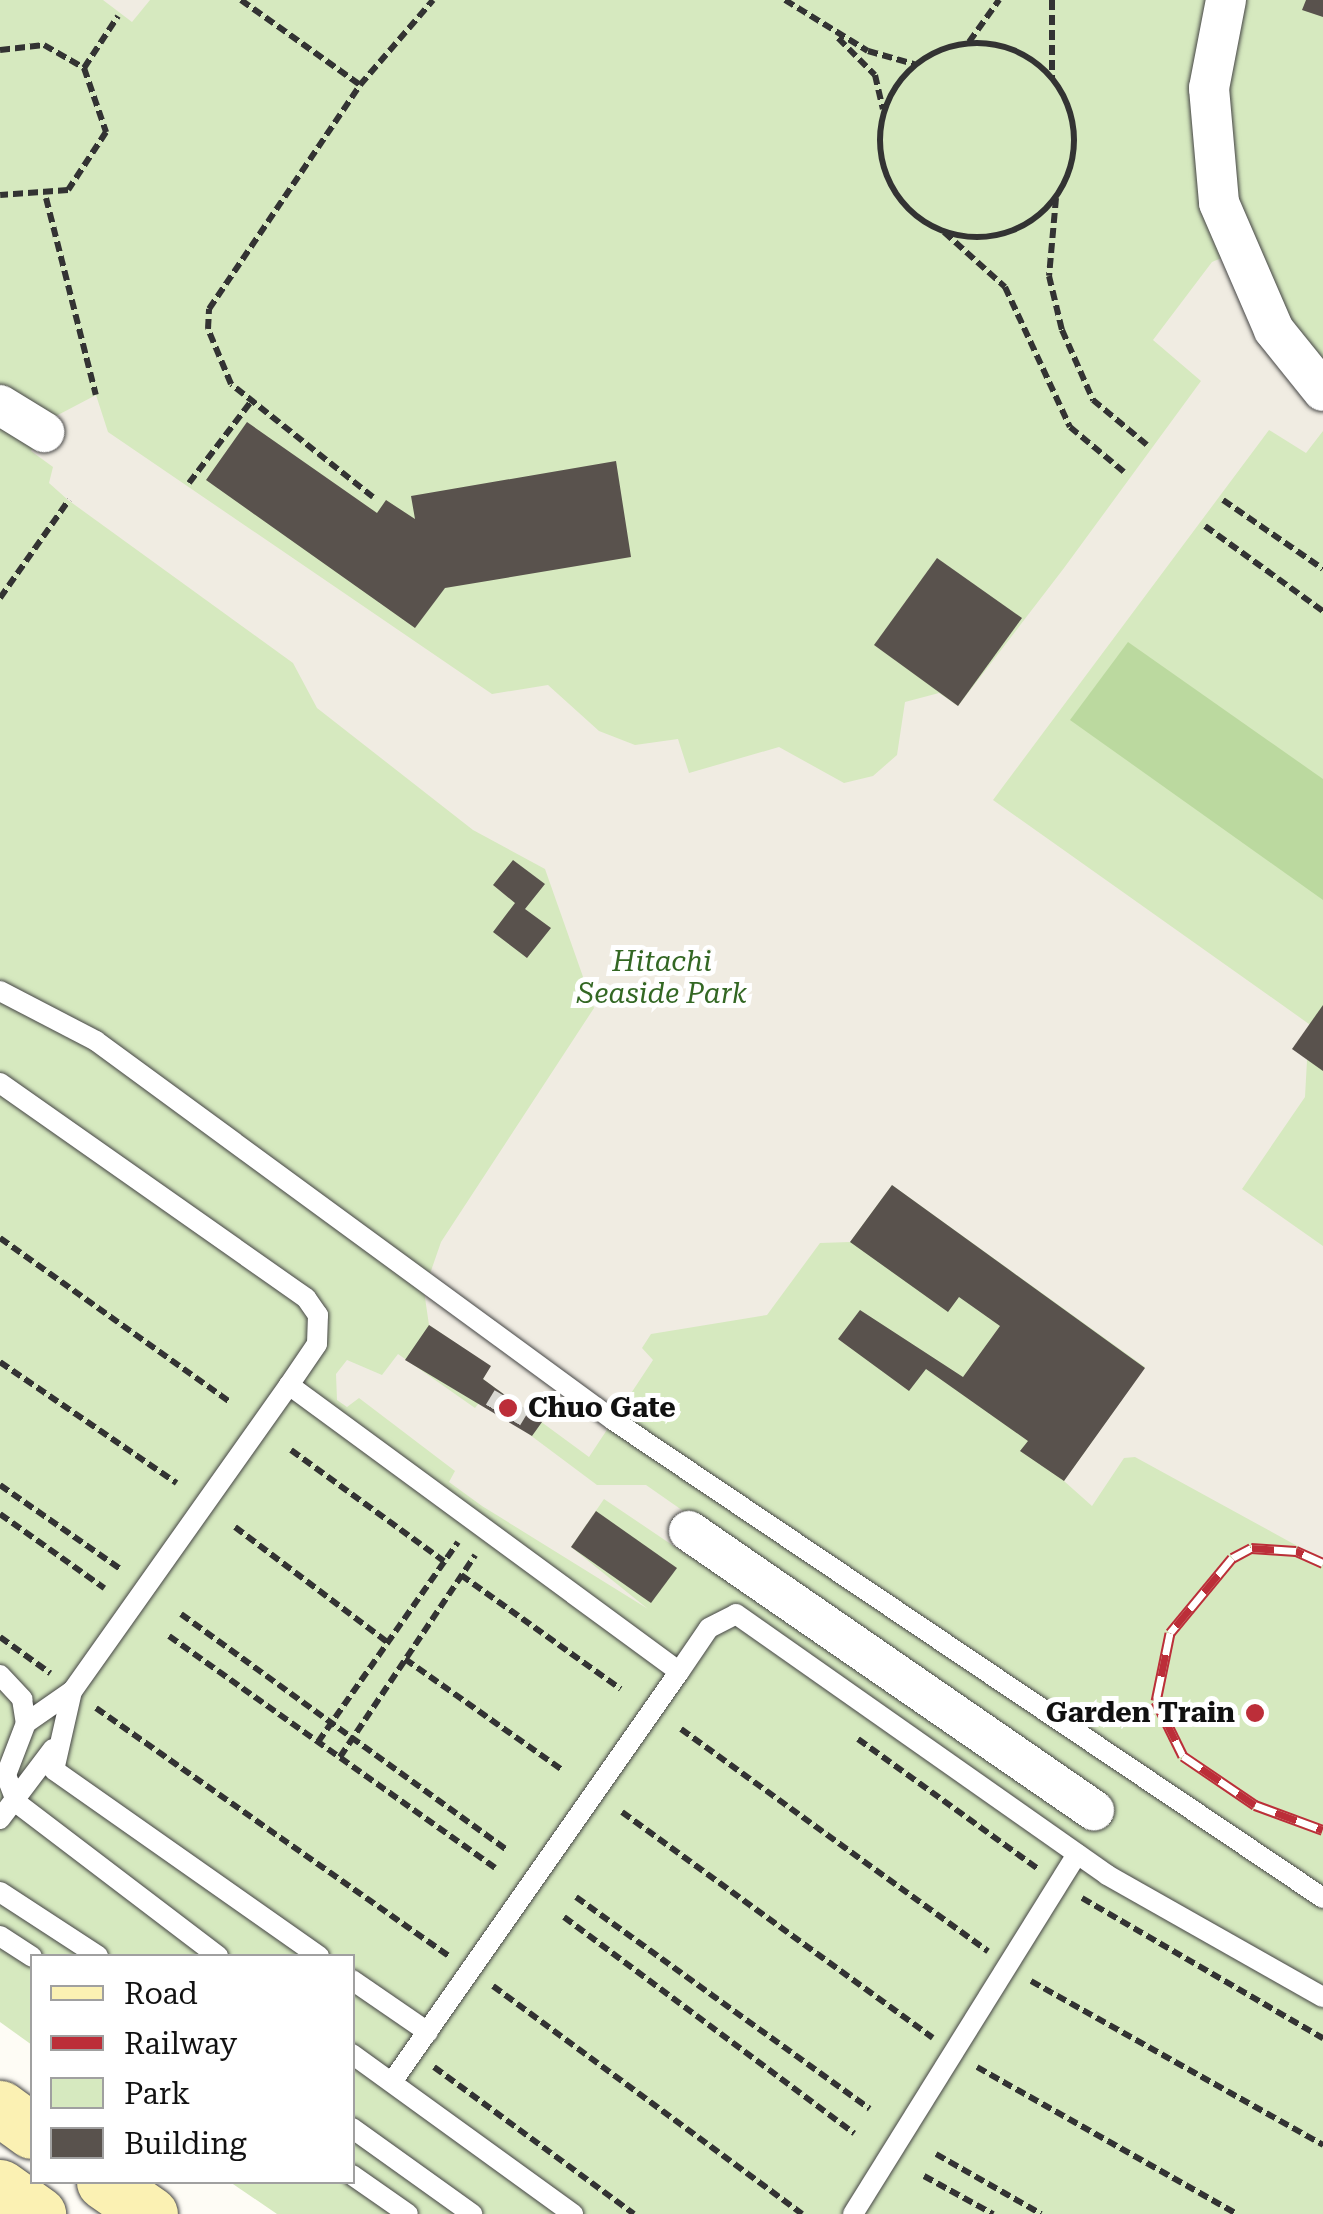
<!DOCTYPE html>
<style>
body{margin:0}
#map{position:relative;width:1323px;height:2214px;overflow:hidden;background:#fefcf5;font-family:"Roboto Serif",serif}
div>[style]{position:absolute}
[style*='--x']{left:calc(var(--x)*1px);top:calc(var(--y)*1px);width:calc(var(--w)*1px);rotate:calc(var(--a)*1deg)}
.green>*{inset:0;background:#d6e9bf}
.forest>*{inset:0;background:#bbd99f}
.plaza>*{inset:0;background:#f0ece2}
.building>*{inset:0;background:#59524d}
.street-tunnel>*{height:40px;margin-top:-20px;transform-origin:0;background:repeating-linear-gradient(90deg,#dad9d3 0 40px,transparent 0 60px)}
.path>*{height:6px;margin-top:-3px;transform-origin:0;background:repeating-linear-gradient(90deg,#333 0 10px,transparent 0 15px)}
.path>.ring{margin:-3px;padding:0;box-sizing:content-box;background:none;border:6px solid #333;border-radius:50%}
.roads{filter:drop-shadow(0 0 2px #444) drop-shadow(0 0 2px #444)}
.lane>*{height:20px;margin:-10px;padding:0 10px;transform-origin:10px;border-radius:10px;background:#fff}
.street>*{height:40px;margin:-20px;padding:0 20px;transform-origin:20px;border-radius:20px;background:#fff}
.secondary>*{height:55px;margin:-27.5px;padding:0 27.5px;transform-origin:27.5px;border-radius:27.5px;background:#fbf1b3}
.rail>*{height:11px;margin-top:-5.5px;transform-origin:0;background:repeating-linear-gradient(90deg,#fff 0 22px,#bc2e39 0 44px);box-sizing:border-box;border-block:2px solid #bc2e39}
.dots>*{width:28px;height:28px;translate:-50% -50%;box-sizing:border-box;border:5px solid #fff;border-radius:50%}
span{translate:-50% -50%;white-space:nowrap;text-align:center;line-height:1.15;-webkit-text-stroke:10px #fff;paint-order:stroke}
.park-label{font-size:28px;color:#336723;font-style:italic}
.poi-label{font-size:28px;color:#111;font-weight:700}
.left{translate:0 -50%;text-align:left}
.right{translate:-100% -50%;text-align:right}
.legend{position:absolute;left:30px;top:1954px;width:325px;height:230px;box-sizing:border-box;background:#fff;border:2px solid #a0a0a0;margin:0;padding:12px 18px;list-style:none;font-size:30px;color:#111}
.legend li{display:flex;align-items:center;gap:20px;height:50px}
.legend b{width:50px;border:2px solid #a0a0a0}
</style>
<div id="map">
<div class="green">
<div style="clip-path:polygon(0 0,1323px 0,1323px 2214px,277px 2214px,230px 2182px,352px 2182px,352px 1956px,32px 1956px,32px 2045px,0 2022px)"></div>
</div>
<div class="forest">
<div style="clip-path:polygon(1128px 642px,1323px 779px,1323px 900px,1070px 720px)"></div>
</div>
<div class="plaza">
<div style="clip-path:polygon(103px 0,150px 0,132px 22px)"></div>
<div style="clip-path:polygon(1238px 251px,1323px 391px,1323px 431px,1306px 453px,1269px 430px,993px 800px,1309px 1024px,1305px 1097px,1242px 1189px,1323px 1246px,1323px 1560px,1135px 1457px,1124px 1458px,1092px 1506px,1064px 1481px,1145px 1367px,892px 1185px,850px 1242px,820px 1243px,767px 1315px,651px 1334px,642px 1348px,653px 1360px,589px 1457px,483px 1379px,490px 1366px,429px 1325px,424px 1291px,441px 1242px,594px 1008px,545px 869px,473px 830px,317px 708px,293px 663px,68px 500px,49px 483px,53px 467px,31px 451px,56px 416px,96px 395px,108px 432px,492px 694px,548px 685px,599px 731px,635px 745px,678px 739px,689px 773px,779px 747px,844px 783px,873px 776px,897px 755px,905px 702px,939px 693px,958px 706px,1064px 568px,1201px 381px,1153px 340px,1212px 262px)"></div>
<div style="clip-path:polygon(398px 1354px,475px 1408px,482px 1399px,597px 1485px,646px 1485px,689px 1515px,690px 1557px,604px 1499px,571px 1547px,648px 1609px,482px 1506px,449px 1482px,455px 1471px,359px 1398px,347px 1407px,337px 1400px,336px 1374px,347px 1360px,382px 1375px)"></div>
</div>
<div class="building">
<div style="clip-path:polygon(1306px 0,1323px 0,1323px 17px,1302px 10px)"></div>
<div style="clip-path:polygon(247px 422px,377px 513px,386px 500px,415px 519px,411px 496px,616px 461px,631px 557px,445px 588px,415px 628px,206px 480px)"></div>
<div style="clip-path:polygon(937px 558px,1022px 618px,958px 706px,874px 645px)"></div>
<div style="clip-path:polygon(513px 860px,545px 884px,525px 909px,551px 928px,527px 958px,493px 932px,515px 903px,493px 885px)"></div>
<div style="clip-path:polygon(1323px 1005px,1323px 1071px,1292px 1049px)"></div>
<div style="clip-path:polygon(892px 1185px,1145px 1368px,1064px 1481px,1020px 1451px,1028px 1441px,926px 1369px,909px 1391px,838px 1339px,860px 1310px,963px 1377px,1000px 1326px,959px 1297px,948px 1312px,850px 1242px)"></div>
<div style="clip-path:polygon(429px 1325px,491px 1366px,483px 1379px,542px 1422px,532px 1436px,405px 1360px)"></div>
<div style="clip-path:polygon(596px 1511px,677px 1568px,651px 1603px,571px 1547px)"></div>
</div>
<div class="street-tunnel">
<div style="--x:503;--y:1415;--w:17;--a:-59"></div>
</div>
<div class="path">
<div style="--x:241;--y:0;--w:146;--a:35.5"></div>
<div style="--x:785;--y:0;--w:97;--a:31.6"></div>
<div style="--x:868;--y:51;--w:48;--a:15.8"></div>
<div style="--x:1052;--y:0;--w:79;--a:90"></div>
<div style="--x:838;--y:38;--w:52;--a:45"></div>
<div style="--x:875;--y:75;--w:35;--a:77"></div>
<div style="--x:969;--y:42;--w:52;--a:-54.5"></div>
<div class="ring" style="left:880px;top:43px;width:188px;height:188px"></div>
<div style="--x:0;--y:50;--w:44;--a:-6.5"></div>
<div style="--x:44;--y:45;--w:46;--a:29.9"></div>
<div style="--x:84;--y:68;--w:68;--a:71"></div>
<div style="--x:106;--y:132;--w:69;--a:123.2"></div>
<div style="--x:68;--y:190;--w:68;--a:175.8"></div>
<div style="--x:84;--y:68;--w:62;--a:-56.8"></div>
<div style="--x:46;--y:198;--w:203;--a:75.8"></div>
<div style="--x:1056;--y:198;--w:78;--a:95.1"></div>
<div style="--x:1049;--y:276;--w:56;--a:76.5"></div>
<div style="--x:1062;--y:330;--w:77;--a:66.1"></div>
<div style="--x:1093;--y:400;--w:70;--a:39.8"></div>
<div style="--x:944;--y:232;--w:82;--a:42"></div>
<div style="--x:1005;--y:287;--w:154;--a:65.1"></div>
<div style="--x:1070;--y:427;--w:70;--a:39.8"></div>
<div style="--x:189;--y:483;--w:101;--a:-52.7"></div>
<div style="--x:373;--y:497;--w:181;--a:-141.5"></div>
<div style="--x:231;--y:384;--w:60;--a:-112.7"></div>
<div style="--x:208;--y:329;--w:20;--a:-87"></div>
<div style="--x:209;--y:309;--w:270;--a:-56"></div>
<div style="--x:360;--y:85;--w:112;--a:-49.3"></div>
<div style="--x:1223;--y:500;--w:121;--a:34.6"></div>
<div style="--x:1205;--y:526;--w:145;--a:35.8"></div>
<div style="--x:0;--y:598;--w:120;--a:-54.9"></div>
<div style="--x:0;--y:1238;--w:284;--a:35.5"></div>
<div style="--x:0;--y:1362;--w:214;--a:34.4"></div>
<div style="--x:291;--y:1450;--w:189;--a:36"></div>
<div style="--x:0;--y:1485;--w:149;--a:34.9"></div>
<div style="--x:0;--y:1514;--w:128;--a:35.4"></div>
<div style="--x:235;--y:1527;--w:191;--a:37.1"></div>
<div style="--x:461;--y:1575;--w:196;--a:35.5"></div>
<div style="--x:181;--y:1614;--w:402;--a:35.9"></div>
<div style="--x:169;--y:1636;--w:400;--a:35.4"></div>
<div style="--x:0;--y:1637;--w:62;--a:35.8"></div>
<div style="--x:405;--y:1659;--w:191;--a:35.2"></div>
<div style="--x:96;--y:1708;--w:433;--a:35.1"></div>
<div style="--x:681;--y:1729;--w:379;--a:35.9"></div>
<div style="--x:858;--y:1739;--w:222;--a:35.8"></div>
<div style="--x:318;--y:1742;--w:244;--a:-55"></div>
<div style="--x:340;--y:1757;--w:243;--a:-56.2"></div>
<div style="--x:622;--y:1812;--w:384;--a:36"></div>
<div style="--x:576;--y:1897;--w:362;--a:35.8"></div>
<div style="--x:1082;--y:1898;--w:279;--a:30.2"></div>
<div style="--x:564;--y:1917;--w:362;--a:36.7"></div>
<div style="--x:1031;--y:1981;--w:335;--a:29.3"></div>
<div style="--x:493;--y:1986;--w:384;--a:36.4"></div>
<div style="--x:434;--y:2067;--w:248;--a:36.3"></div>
<div style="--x:977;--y:2067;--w:299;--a:29.5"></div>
<div style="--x:936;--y:2154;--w:121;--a:29.7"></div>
<div style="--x:924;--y:2176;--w:79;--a:28.8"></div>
</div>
<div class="roads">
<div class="lane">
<div style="--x:0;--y:991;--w:108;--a:27.5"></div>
<div style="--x:96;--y:1041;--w:641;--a:36.24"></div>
<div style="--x:613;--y:1420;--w:856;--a:33.95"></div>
<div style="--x:0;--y:1083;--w:374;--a:35.1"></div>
<div style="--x:306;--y:1298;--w:21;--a:55"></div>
<div style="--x:318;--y:1315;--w:29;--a:92"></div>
<div style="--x:317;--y:1344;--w:50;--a:124.3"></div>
<div style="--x:289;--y:1385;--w:484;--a:36.3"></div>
<div style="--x:679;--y:1672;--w:53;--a:-55.7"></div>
<div style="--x:709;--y:1628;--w:30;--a:-27"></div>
<div style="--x:736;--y:1614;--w:454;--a:35.1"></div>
<div style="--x:1107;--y:1875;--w:248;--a:29.5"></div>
<div style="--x:289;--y:1385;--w:375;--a:125.3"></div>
<div style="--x:72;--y:1691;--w:81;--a:102.8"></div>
<div style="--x:54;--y:1770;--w:324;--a:35.1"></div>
<div style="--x:0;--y:1675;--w:33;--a:47"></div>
<div style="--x:22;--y:1699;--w:24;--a:81"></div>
<div style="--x:26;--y:1723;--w:56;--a:111"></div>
<div style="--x:6;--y:1775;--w:30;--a:69"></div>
<div style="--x:17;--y:1803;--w:253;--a:37.3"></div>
<div style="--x:26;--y:1723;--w:56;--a:-34.8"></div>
<div style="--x:0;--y:1819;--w:88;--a:-52.9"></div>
<div style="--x:0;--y:1892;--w:117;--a:33.1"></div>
<div style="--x:0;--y:1936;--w:38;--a:33"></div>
<div style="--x:352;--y:1980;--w:92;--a:34.4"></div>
<div style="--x:352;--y:2054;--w:273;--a:35.9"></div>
<div style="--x:392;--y:2082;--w:500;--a:-55.01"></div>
<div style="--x:352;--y:2128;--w:148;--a:35.6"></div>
<div style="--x:352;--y:2175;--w:68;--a:34.9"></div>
<div style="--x:853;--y:2214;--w:424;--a:-58.1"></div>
</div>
<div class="street">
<div style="--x:1226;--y:0;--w:90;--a:100.9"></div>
<div style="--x:1209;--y:88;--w:115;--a:85"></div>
<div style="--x:1219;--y:203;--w:138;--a:66.6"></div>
<div style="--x:1274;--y:330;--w:78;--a:51.2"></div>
<div style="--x:0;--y:405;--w:52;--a:31.5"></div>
<div style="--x:689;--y:1531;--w:492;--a:34.6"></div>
</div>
<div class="secondary">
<div style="--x:0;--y:2108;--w:39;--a:36"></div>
<div style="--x:104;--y:2182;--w:56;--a:34.8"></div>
<div style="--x:0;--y:2187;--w:47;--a:35.4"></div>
</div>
</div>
<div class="rail">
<div style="--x:1323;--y:1563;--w:30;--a:-156"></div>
<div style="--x:1296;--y:1551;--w:45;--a:-176.2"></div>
<div style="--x:1251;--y:1548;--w:21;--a:152"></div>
<div style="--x:1232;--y:1558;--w:97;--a:129.6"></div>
<div style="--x:1170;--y:1633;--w:69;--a:101.6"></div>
<div style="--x:1156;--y:1701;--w:61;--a:63.9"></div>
<div style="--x:1183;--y:1756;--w:87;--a:34.2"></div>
<div style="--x:1255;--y:1805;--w:72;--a:20.2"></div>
</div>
<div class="dots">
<div style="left:508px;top:1408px;background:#bc2e39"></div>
<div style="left:1255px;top:1713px;background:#bc2e39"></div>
</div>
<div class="park-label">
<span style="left:662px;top:978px">Hitachi<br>Seaside Park</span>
</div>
<div class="poi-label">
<span class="left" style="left:528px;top:1408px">Chuo Gate</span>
<span class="right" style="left:1235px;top:1713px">Garden Train</span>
</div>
<ul class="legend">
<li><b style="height:12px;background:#fbf1b3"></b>Road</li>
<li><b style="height:12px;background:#bc2e39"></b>Railway</li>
<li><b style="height:28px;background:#d6e9bf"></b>Park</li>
<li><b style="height:28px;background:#59524d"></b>Building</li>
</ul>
</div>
